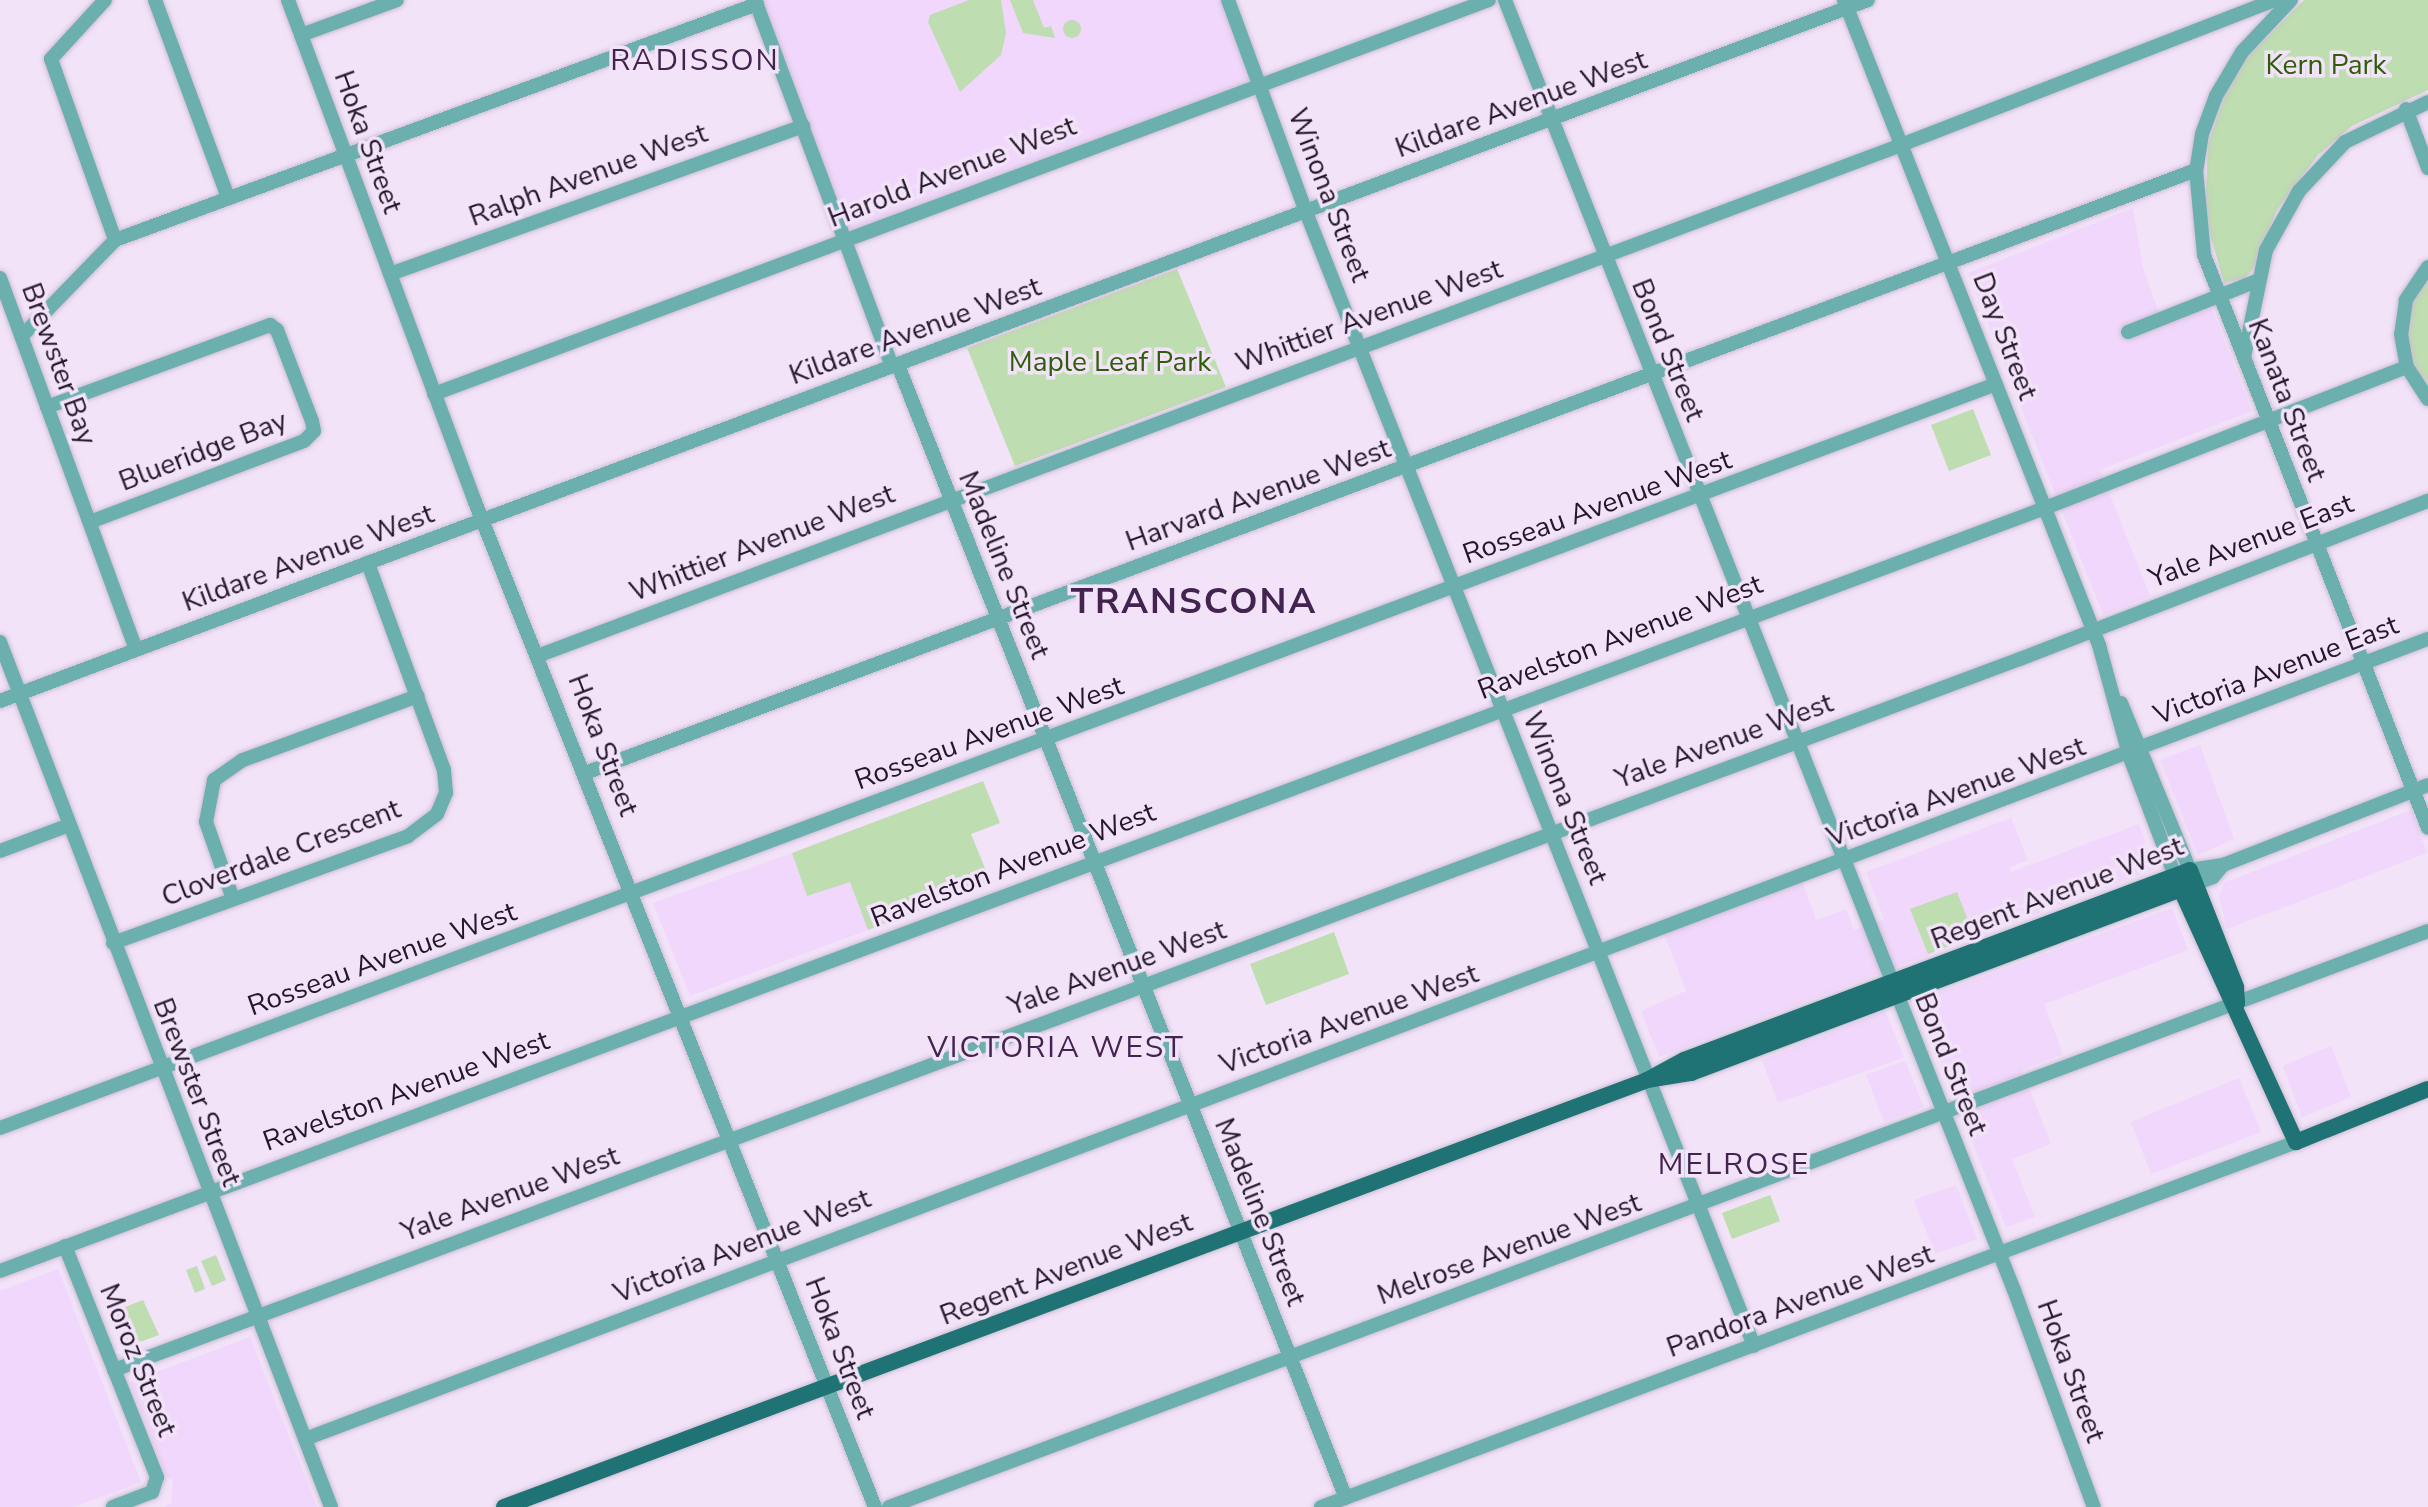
<!DOCTYPE html>
<style>
body{margin:0}
#map{position:relative;width:2428px;height:1507px;overflow:hidden;background:#f2e3f9;font-family:"Nunito Sans",sans-serif}
div>[style]{position:absolute}
[style*='--x']{left:calc(var(--x)*1px);top:calc(var(--y)*1px);width:calc(var(--w)*1px);rotate:calc(var(--a)*1deg)}
.built>*{inset:0;background:#f0d7fb}
.green>*{inset:0;background:#beddb0}
.round{border-radius:50%}
.roads{filter:drop-shadow(0 0 2px #cdbed4) drop-shadow(0 0 2px #cdbed4)}
.minor>*{height:14px;margin:-7px;padding:0 7px;transform-origin:7px;border-radius:7px;background:#6cafaf}
.major>*{height:16px;margin:-8px;padding:0 8px;transform-origin:8px;border-radius:8px;background:#1f7374}
span{translate:-50% -50%;white-space:nowrap;text-align:center;line-height:1.15;-webkit-text-stroke:7px #f2e3f9;paint-order:stroke}
.park-label{font-size:28px;color:#2e5e08}
.street-label{font-size:28px;color:#25172b}
.neighbourhood-label{font-size:30px;color:#432450;letter-spacing:2px}
.district-label{font-size:36px;color:#432450;font-weight:700;letter-spacing:2px}
</style>
<div id="map">
<div class="built">
<div style="clip-path:polygon(755px 0,1228px 0,1258px 85px,846px 241px)"></div>
<div style="clip-path:polygon(2133px 208px,2143px 268px,2161px 319px,2209px 302px,2252px 411px,2100px 470px,2150px 596px,2103px 615px,1968px 273px)"></div>
<div style="clip-path:polygon(2200px 745px,2234px 839px,2198px 855px,2160px 760px)"></div>
<div style="clip-path:polygon(2411px 810px,2427px 853px,2227px 929px,2219px 897px,2224px 883px)"></div>
<div style="clip-path:polygon(2011px 818px,2028px 860px,2009px 867px,2011px 872px,2139px 824px,2155px 869px,1659px 1057px,1641px 1011px,1686px 991px,1664px 933px,1801px 879px,1816px 920px,1846px 909px,1854px 930px,1884px 919px,1866px 872px)"></div>
<div style="clip-path:polygon(792px 853px,807px 896px,850px 881px,868px 930px,690px 996px,653px 903px)"></div>
<div style="clip-path:polygon(2172px 908px,2188px 950px,2044px 1004px,2063px 1054px,2022px 1070px,2051px 1144px,2012px 1159px,2035px 1217px,2006px 1227px,1916px 1001px)"></div>
<div style="clip-path:polygon(1885px 1011px,1904px 1057px,1778px 1103px,1762px 1060px)"></div>
<div style="clip-path:polygon(2331px 1046px,2351px 1097px,2302px 1117px,2283px 1066px)"></div>
<div style="clip-path:polygon(1905px 1061px,1924px 1107px,1884px 1122px,1866px 1075px)"></div>
<div style="clip-path:polygon(2239px 1078px,2261px 1132px,2151px 1174px,2131px 1122px)"></div>
<div style="clip-path:polygon(1956px 1185px,1977px 1239px,1935px 1254px,1914px 1200px)"></div>
<div style="clip-path:polygon(58px 1269px,141px 1482px,74px 1507px,0 1507px,0 1291px)"></div>
<div style="clip-path:polygon(250px 1337px,317px 1507px,164px 1507px,171px 1504px,173px 1480px,167px 1477px,130px 1382px)"></div>
</div>
<div class="green">
<div style="clip-path:polygon(969px 0,1001px 0,1006px 33px,1001px 55px,960px 92px,928px 22px,930px 15px)"></div>
<div style="clip-path:polygon(1010px 0,1033px 0,1044px 28px,1051px 26px,1055px 38px,1023px 33px)"></div>
<div style="clip-path:polygon(2304px 0,2428px 0,2428px 90px,2352px 126px,2318px 155px,2277px 210px,2254px 268px,2244px 279px,2224px 283px,2205px 217px,2208px 143px,2227px 89px,2245px 59px)"></div>
<div class="round" style="left:1063px;top:20px;width:18px;height:18px"></div>
<div style="clip-path:polygon(1177px 269px,1226px 387px,1015px 466px,967px 348px)"></div>
<div style="clip-path:polygon(2428px 275px,2428px 389px,2414px 367px,2407px 337px,2410px 307px)"></div>
<div style="clip-path:polygon(1973px 409px,1991px 455px,1949px 471px,1931px 425px)"></div>
<div style="clip-path:polygon(983px 781px,1000px 823px,971px 834px,991px 883px,868px 930px,850px 882px,807px 896px,792px 853px)"></div>
<div style="clip-path:polygon(1957px 892px,1974px 936px,1928px 954px,1910px 909px)"></div>
<div style="clip-path:polygon(1334px 932px,1349px 974px,1266px 1005px,1250px 964px)"></div>
<div style="clip-path:polygon(1770px 1195px,1780px 1221px,1732px 1239px,1722px 1213px)"></div>
<div style="clip-path:polygon(216px 1255px,226px 1280px,212px 1286px,201px 1261px)"></div>
<div style="clip-path:polygon(197px 1266px,205px 1289px,195px 1293px,186px 1270px)"></div>
<div style="clip-path:polygon(143px 1300px,159px 1335px,126px 1347px,110px 1313px)"></div>
</div>
<div class="roads">
<div class="minor">
<div style="--x:105;--y:0;--w:80;--a:132.5"></div>
<div style="--x:51;--y:59;--w:192;--a:70.5"></div>
<div style="--x:155;--y:0;--w:210;--a:69.7"></div>
<div style="--x:288;--y:0;--w:536;--a:69.57"></div>
<div style="--x:475;--y:502;--w:1082;--a:68.3"></div>
<div style="--x:755;--y:0;--w:391;--a:69.5"></div>
<div style="--x:1228;--y:0;--w:226;--a:69.8"></div>
<div style="--x:1306;--y:212;--w:1219;--a:68.44"></div>
<div style="--x:1505;--y:0;--w:1387;--a:68.47"></div>
<div style="--x:2014;--y:1290;--w:231;--a:69.8"></div>
<div style="--x:1844;--y:0;--w:694;--a:68.43"></div>
<div style="--x:2099;--y:645;--w:114;--a:74.7"></div>
<div style="--x:2129;--y:755;--w:129;--a:69.2"></div>
<div style="--x:2291;--y:0;--w:71;--a:133.3"></div>
<div style="--x:2242;--y:52;--w:51;--a:120.6"></div>
<div style="--x:2216;--y:96;--w:40;--a:110.2"></div>
<div style="--x:2202;--y:134;--w:36;--a:99"></div>
<div style="--x:2196;--y:170;--w:85;--a:84.6"></div>
<div style="--x:2204;--y:255;--w:615;--a:68.65"></div>
<div style="--x:301;--y:35;--w:102;--a:-20"></div>
<div style="--x:2406;--y:109;--w:63;--a:69.6"></div>
<div style="--x:2428;--y:267;--w:40;--a:124"></div>
<div style="--x:2406;--y:300;--w:34;--a:98"></div>
<div style="--x:2401;--y:334;--w:34;--a:80"></div>
<div style="--x:2407;--y:367;--w:38;--a:57"></div>
<div style="--x:390;--y:274;--w:439;--a:-19.7"></div>
<div style="--x:0;--y:278;--w:395;--a:69.9"></div>
<div style="--x:2128;--y:332;--w:139;--a:-21.6"></div>
<div style="--x:22;--y:336;--w:134;--a:-45.9"></div>
<div style="--x:115;--y:240;--w:684;--a:-20.18"></div>
<div style="--x:2244;--y:357;--w:109;--a:-78.4"></div>
<div style="--x:2266;--y:250;--w:68;--a:-60.8"></div>
<div style="--x:2299;--y:191;--w:67;--a:-46.8"></div>
<div style="--x:2345;--y:142;--w:92;--a:-25.7"></div>
<div style="--x:898;--y:365;--w:1218;--a:68.43"></div>
<div style="--x:434;--y:394;--w:1126;--a:-20.48"></div>
<div style="--x:47;--y:407;--w:238;--a:-20.2"></div>
<div style="--x:270;--y:325;--w:9;--a:36"></div>
<div style="--x:277;--y:330;--w:97;--a:69"></div>
<div style="--x:312;--y:421;--w:10;--a:79"></div>
<div style="--x:314;--y:431;--w:14;--a:135"></div>
<div style="--x:304;--y:441;--w:229;--a:159.3"></div>
<div style="--x:0;--y:642;--w:926;--a:69.06"></div>
<div style="--x:540;--y:655;--w:1453;--a:-20.54"></div>
<div style="--x:1901;--y:145;--w:400;--a:-21.2"></div>
<div style="--x:0;--y:701;--w:1995;--a:-20.57"></div>
<div style="--x:2121;--y:703;--w:181;--a:67.6"></div>
<div style="--x:2190;--y:870;--w:33;--a:-9"></div>
<div style="--x:2223;--y:865;--w:220;--a:-21.3"></div>
<div style="--x:585;--y:773;--w:1720;--a:-20.52"></div>
<div style="--x:0;--y:851;--w:74;--a:-20.6"></div>
<div style="--x:2195;--y:884;--w:19;--a:-21"></div>
<div style="--x:2213;--y:877;--w:16;--a:-50"></div>
<div style="--x:233;--y:899;--w:82;--a:-109.3"></div>
<div style="--x:206;--y:822;--w:43;--a:-79.2"></div>
<div style="--x:214;--y:780;--w:35;--a:-35"></div>
<div style="--x:243;--y:760;--w:186;--a:-20.1"></div>
<div style="--x:113;--y:943;--w:314;--a:-19.9"></div>
<div style="--x:408;--y:836;--w:36;--a:-37"></div>
<div style="--x:437;--y:814;--w:23;--a:-67"></div>
<div style="--x:446;--y:793;--w:23;--a:-95"></div>
<div style="--x:444;--y:770;--w:221;--a:-110.2"></div>
<div style="--x:0;--y:1128;--w:2130;--a:-20.44"></div>
<div style="--x:65;--y:1246;--w:249;--a:68.3"></div>
<div style="--x:157;--y:1477;--w:16;--a:108"></div>
<div style="--x:152;--y:1492;--w:42;--a:159"></div>
<div style="--x:0;--y:1271;--w:2183;--a:-20.46"></div>
<div style="--x:2045;--y:508;--w:388;--a:-21.3"></div>
<div style="--x:114;--y:1370;--w:2034;--a:-20.46"></div>
<div style="--x:2020;--y:659;--w:438;--a:-21.2"></div>
<div style="--x:305;--y:1439;--w:2269;--a:-20.65"></div>
<div style="--x:889;--y:1507;--w:1643;--a:-20.52"></div>
<div style="--x:1321;--y:1507;--w:1041;--a:-20.52"></div>
</div>
<div class="major">
<div style="--x:2177;--y:881;--w:287;--a:65.5"></div>
<div style="--x:2296;--y:1142;--w:142;--a:-21.9"></div>
<div style="--x:1647;--y:1080;--w:45;--a:-9"></div>
<div style="--x:1691;--y:1073;--w:538;--a:-20.56"></div>
<div style="--x:504;--y:1507;--w:1220;--a:-20.48"></div>
<div style="--x:1647;--y:1080;--w:42;--a:-28.4"></div>
<div style="--x:1684;--y:1060;--w:540;--a:-20.58"></div>
<div style="--x:2190;--y:870;--w:126;--a:68.5"></div>
<div style="--x:2236;--y:987;--w:16;--a:86"></div>
</div>
</div>
<div class="park-label">
<span style="left:2326px;top:65px">Kern Park</span>
<span style="left:1110px;top:362px">Maple Leaf Park</span>
</div>
<div class="street-label">
<span style="left:1521px;top:104px;rotate:-20deg">Kildare Avenue West</span>
<span style="left:368px;top:142px;rotate:70deg">Hoka Street</span>
<span style="left:952px;top:172px;rotate:-21deg">Harold Avenue West</span>
<span style="left:588px;top:175px;rotate:-20deg">Ralph Avenue West</span>
<span style="left:1329px;top:195px;rotate:69deg">Winona Street</span>
<span style="left:1369px;top:316px;rotate:-20deg">Whittier Avenue West</span>
<span style="left:915px;top:331px;rotate:-20deg">Kildare Avenue West</span>
<span style="left:2005px;top:336px;rotate:69deg">Day Street</span>
<span style="left:1668px;top:350px;rotate:68deg">Bond Street</span>
<span style="left:59px;top:364px;rotate:70deg">Brewster Bay</span>
<span style="left:2287px;top:400px;rotate:69deg">Kanata Street</span>
<span style="left:203px;top:451px;rotate:-21deg">Blueridge Bay</span>
<span style="left:1258px;top:495px;rotate:-20deg">Harvard Avenue West</span>
<span style="left:1597px;top:507px;rotate:-20deg">Rosseau Avenue West</span>
<span style="left:2251px;top:541px;rotate:-21deg">Yale Avenue East</span>
<span style="left:762px;top:543px;rotate:-21deg">Whittier Avenue West</span>
<span style="left:308px;top:558px;rotate:-20deg">Kildare Avenue West</span>
<span style="left:1004px;top:565px;rotate:68deg">Madeline Street</span>
<span style="left:1620px;top:637px;rotate:-21deg">Ravelston Avenue West</span>
<span style="left:2276px;top:670px;rotate:-21deg">Victoria Avenue East</span>
<span style="left:989px;top:733px;rotate:-20deg">Rosseau Avenue West</span>
<span style="left:1724px;top:741px;rotate:-20deg">Yale Avenue West</span>
<span style="left:603px;top:745px;rotate:69deg">Hoka Street</span>
<span style="left:1956px;top:792px;rotate:-20deg">Victoria Avenue West</span>
<span style="left:1565px;top:798px;rotate:68deg">Winona Street</span>
<span style="left:281px;top:853px;rotate:-21deg">Cloverdale Crescent</span>
<span style="left:1013px;top:865px;rotate:-21deg">Ravelston Avenue West</span>
<span style="left:2057px;top:893px;rotate:-21deg">Regent Avenue West</span>
<span style="left:382px;top:959px;rotate:-20deg">Rosseau Avenue West</span>
<span style="left:1117px;top:968px;rotate:-20deg">Yale Avenue West</span>
<span style="left:1349px;top:1019px;rotate:-20deg">Victoria Avenue West</span>
<span style="left:1951px;top:1064px;rotate:68deg">Bond Street</span>
<span style="left:406px;top:1091px;rotate:-20deg">Ravelston Avenue West</span>
<span style="left:197px;top:1092px;rotate:69deg">Brewster Street</span>
<span style="left:510px;top:1194px;rotate:-20deg">Yale Avenue West</span>
<span style="left:1260px;top:1212px;rotate:68deg">Madeline Street</span>
<span style="left:742px;top:1246px;rotate:-21deg">Victoria Avenue West</span>
<span style="left:1509px;top:1249px;rotate:-20deg">Melrose Avenue West</span>
<span style="left:1066px;top:1269px;rotate:-21deg">Regent Avenue West</span>
<span style="left:1800px;top:1301px;rotate:-20deg">Pandora Avenue West</span>
<span style="left:840px;top:1348px;rotate:69deg">Hoka Street</span>
<span style="left:138px;top:1360px;rotate:68deg">Moroz Street</span>
<span style="left:2071px;top:1371px;rotate:70deg">Hoka Street</span>
</div>
<div class="neighbourhood-label">
<span style="left:695px;top:61px">RADISSON</span>
<span style="left:1056px;top:1048px">VICTORIA WEST</span>
<span style="left:1734px;top:1165px">MELROSE</span>
</div>
<div class="district-label">
<span style="left:1194px;top:602px">TRANSCONA</span>
</div>
</div>
